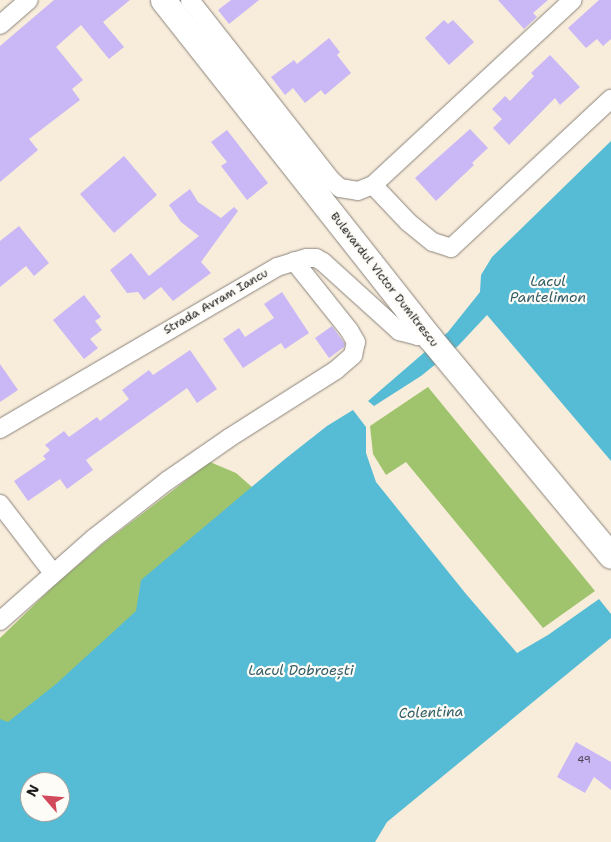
<!DOCTYPE html>
<meta charset="utf-8">
<style>
body{margin:0}
#map{position:relative;width:611px;height:842px;overflow:hidden;background:#f8ecdb;font-family:"Shantell Sans",sans-serif}
div>[style]{position:absolute}
[style*='--x']{left:calc(var(--x)*1px);top:calc(var(--y)*1px);width:calc(var(--w)*1px);rotate:calc(var(--a)*1deg)}
.green>*{inset:0;background:#a0c46e}
.water>*{inset:0;background:#56bbd4}
.building>*{inset:0;background:#cab8f6}
.roads{filter:drop-shadow(0 0 1px #8a847c) drop-shadow(0 0 1px #8a847c)}
.street>*{height:18px;margin:-9px;padding:0 9px;transform-origin:9px;border-radius:9px;background:#fff}
.secondary>*{height:25px;margin:-12.5px;padding:0 12.5px;transform-origin:12.5px;border-radius:12.5px;background:#fff}
span{translate:-50% -50%;white-space:nowrap;text-align:center;line-height:1.15;-webkit-text-stroke:4.5px #fdfcf7;paint-order:stroke}
.number-label{font-size:10px;color:#484352}
.number-label span{-webkit-text-stroke-width:0}
.street-label{font-size:12px;color:#1c1c1c}
.water-label{font-size:14px;color:#335c66;font-style:italic}
.north{position:absolute;left:20px;top:772px;width:50px;height:50px;box-sizing:border-box;background:#fdfcf7;border:1px solid #a3a29f;border-radius:50%;rotate:297deg;font-size:14px;font-weight:700;line-height:20px;text-align:center;color:#1c1c1c}
.north::after{content:'';display:block;margin:auto;width:18px;height:22px;background:#d1495b;clip-path:polygon(50% 0,100% 100%,50% 72%,0 100%)}
</style>
<div id="map">
<div class="green">
<div style="clip-path:polygon(428px 387px,595px 591px,543px 628px,406px 462px,386px 475px,373px 454px,370px 426px)"></div>
<div style="clip-path:polygon(evenodd,210px 462px,236px 473px,252px 487px,283px 491px,209px 751px,0 842px,0 638px,58px 582px,104px 543px,210px 462px,30px 782px,60px 782px,60px 812px,30px 812px,30px 782px)"></div>
</div>
<div class="water">
<div style="clip-path:polygon(611px 141px,611px 461px,487px 315px,458px 346px,421px 376px,374px 406px,368px 401px,448px 332px,480px 292px,481px 275px,492px 257px)"></div>
<div style="clip-path:polygon(evenodd,353px 410px,366px 427px,366px 453px,376px 482px,466px 594px,517px 653px,548px 635px,599px 599px,611px 614px,611px 638px,387px 822px,375px 842px,0 842px,0 719px,8px 722px,56px 684px,136px 611px,141px 580px,285px 459px,327px 426px,353px 410px,30px 782px,60px 782px,60px 812px,30px 812px,30px 782px)"></div>
</div>
<div class="building">
<div style="clip-path:polygon(54px 0,130px 0,103px 22px,124px 47px,109px 59px,81px 25px,56px 47px,83px 80px,72px 89px,80px 100px,29px 139px,38px 150px,0 182px,0 46px)"></div>
<div style="clip-path:polygon(231px 0,259px 0,229px 24px,218px 10px)"></div>
<div style="clip-path:polygon(498px 0,548px 0,533px 13px,537px 17px,524px 29px)"></div>
<div style="clip-path:polygon(599px 0,611px 0,611px 39px,603px 46px,597px 39px,586px 48px,568px 28px)"></div>
<div style="clip-path:polygon(444px 20px,448px 24px,453px 20px,474px 42px,449px 65px,425px 38px)"></div>
<div style="clip-path:polygon(329px 38px,340px 52px,337px 55px,351px 73px,325px 95px,321px 90px,305px 103px,293px 88px,285px 95px,271px 77px,294px 60px,297px 64px)"></div>
<div style="clip-path:polygon(550px 55px,580px 87px,560px 105px,555px 98px,509px 145px,493px 128px,502px 119px,492px 109px,505px 96px,510px 101px,534px 76px,531px 73px)"></div>
<div style="clip-path:polygon(470px 129px,488px 148px,472px 163px,474px 165px,436px 201px,415px 178px)"></div>
<div style="clip-path:polygon(227px 130px,268px 183px,247px 200px,221px 166px,227px 162px,211px 142px)"></div>
<div style="clip-path:polygon(124px 156px,157px 195px,114px 233px,80px 194px)"></div>
<div style="clip-path:polygon(190px 189px,198px 202px,221px 218px,234px 207px,238px 211px,201px 262px,211px 273px,173px 301px,161px 287px,144px 300px,138px 292px,127px 293px,110px 270px,131px 253px,149px 276px,199px 236px,181px 222px,169px 205px)"></div>
<div style="clip-path:polygon(19px 226px,49px 263px,34px 276px,26px 266px,0 287px,0 241px)"></div>
<div style="clip-path:polygon(282px 292px,309px 333px,285px 349px,281px 343px,243px 368px,223px 339px,239px 328px,245px 337px,274px 318px,264px 304px)"></div>
<div style="clip-path:polygon(84px 295px,101px 317px,95px 321px,102px 330px,90px 339px,98px 348px,84px 359px,53px 320px)"></div>
<div style="clip-path:polygon(332px 326px,345px 344px,344px 347px,329px 358px,315px 338px)"></div>
<div style="clip-path:polygon(190px 350px,217px 389px,197px 403px,187px 388px,86px 460px,93px 470px,67px 489px,60px 479px,28px 501px,14px 481px,46px 459px,43px 456px,50px 450px,45px 445px,64px 431px,69px 437px,97px 417px,100px 421px,129px 399px,122px 390px,149px 370px,153px 375px)"></div>
<div style="clip-path:polygon(0 364px,18px 390px,0 402px)"></div>
<div style="clip-path:polygon(576px 742px,611px 762px,611px 790px,594px 777px,585px 793px,557px 777px)"></div>
</div>
<div class="roads">
<div class="street">
<div style="--x:190;--y:0;--w:229;--a:51.9"></div>
<div style="--x:331;--y:180;--w:12;--a:42"></div>
<div style="--x:340;--y:188;--w:18;--a:9"></div>
<div style="--x:358;--y:191;--w:16;--a:-22"></div>
<div style="--x:373;--y:185;--w:272;--a:-42.8"></div>
<div style="--x:0;--y:25;--w:38;--a:-41"></div>
<div style="--x:373;--y:185;--w:51;--a:46.6"></div>
<div style="--x:408;--y:222;--w:32;--a:39"></div>
<div style="--x:433;--y:242;--w:19;--a:18"></div>
<div style="--x:451;--y:248;--w:219;--a:-43"></div>
<div style="--x:0;--y:429;--w:321;--a:-30.3"></div>
<div style="--x:277;--y:267;--w:31;--a:-17"></div>
<div style="--x:307;--y:258;--w:9;--a:0"></div>
<div style="--x:316;--y:258;--w:8;--a:30"></div>
<div style="--x:323;--y:262;--w:103;--a:42.2"></div>
<div style="--x:399;--y:331;--w:20;--a:15"></div>
<div style="--x:418;--y:336;--w:9;--a:-13"></div>
<div style="--x:0;--y:504;--w:87;--a:52.5"></div>
<div style="--x:0;--y:621;--w:125;--a:-41.4"></div>
<div style="--x:94;--y:538;--w:93;--a:-38"></div>
<div style="--x:167;--y:481;--w:75;--a:-34.7"></div>
<div style="--x:229;--y:438;--w:127;--a:-32.4"></div>
<div style="--x:336;--y:370;--w:23;--a:-41"></div>
<div style="--x:353;--y:355;--w:13;--a:-77"></div>
<div style="--x:356;--y:342;--w:14;--a:-120"></div>
<div style="--x:349;--y:330;--w:88;--a:-128.6"></div>
</div>
<div class="secondary">
<div style="--x:163;--y:0;--w:431;--a:51.7"></div>
<div style="--x:430;--y:338;--w:283;--a:50.3"></div>
</div>
</div>
<div class="number-label">
<span style="left:584px;top:760px">49</span>
</div>
<div class="street-label">
<span style="left:384px;top:280px;rotate:52deg">Bulevardul Victor Dumitrescu</span>
<span style="left:216px;top:302px;rotate:-30deg">Strada Avram Iancu</span>
</div>
<div class="water-label">
<span style="left:548px;top:289px">Lacul<br>Pantelimon</span>
<span style="left:301px;top:670px">Lacul Dobroești</span>
<span style="left:431px;top:712px;rotate:-2deg">Colentina</span>
</div>
<div class="north">N</div>
</div>
